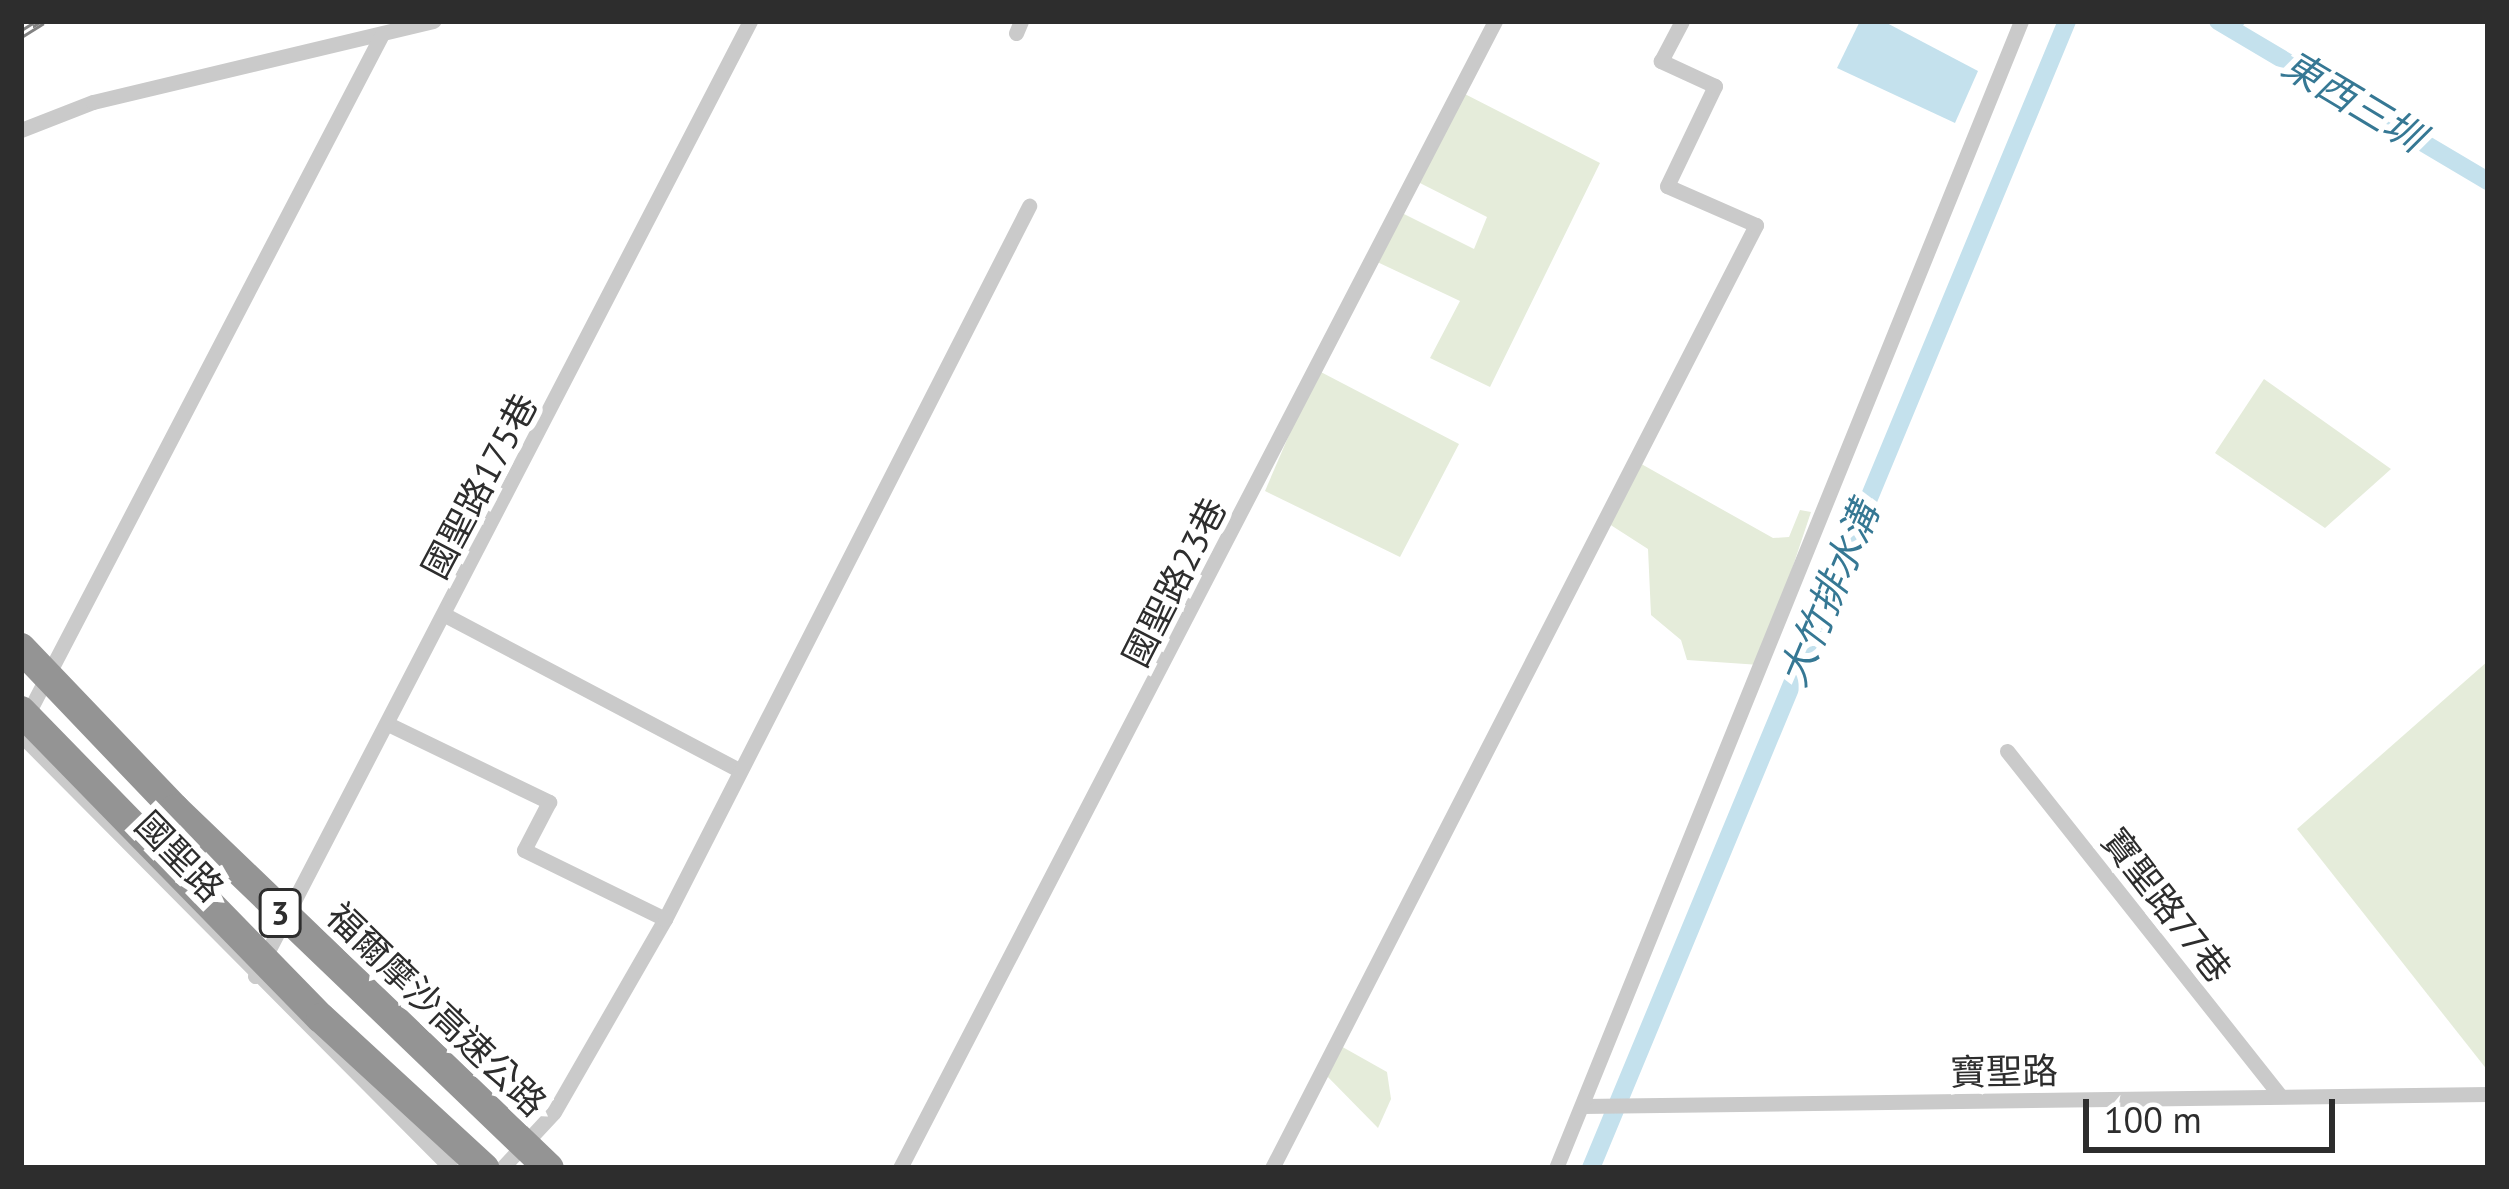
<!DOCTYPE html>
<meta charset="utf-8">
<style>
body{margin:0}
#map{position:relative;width:2509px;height:1189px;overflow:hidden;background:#fff;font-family:"PT Sans","Noto Sans TC",sans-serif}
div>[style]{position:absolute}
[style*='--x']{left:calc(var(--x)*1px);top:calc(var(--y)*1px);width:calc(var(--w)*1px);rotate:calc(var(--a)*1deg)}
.green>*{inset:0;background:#e5ecda}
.water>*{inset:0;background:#c4e1ed}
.stream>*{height:4.5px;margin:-2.25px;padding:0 2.25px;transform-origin:2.25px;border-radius:2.25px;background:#c4e1ed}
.canal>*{height:18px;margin:-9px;padding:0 9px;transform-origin:9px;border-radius:9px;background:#c4e1ed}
.street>*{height:15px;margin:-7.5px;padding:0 7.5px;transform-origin:7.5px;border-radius:7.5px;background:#cacaca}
.rail>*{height:9px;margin-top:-4.5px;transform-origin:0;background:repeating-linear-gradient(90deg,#fff 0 14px,#828282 0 28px);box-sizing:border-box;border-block:3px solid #828282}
.highway-bridge>*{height:30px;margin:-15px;padding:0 15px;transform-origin:15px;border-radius:15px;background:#949494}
span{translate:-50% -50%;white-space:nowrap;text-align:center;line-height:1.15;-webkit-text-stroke:12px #fff;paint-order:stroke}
.shield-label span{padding:3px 9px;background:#fff;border:3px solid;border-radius:9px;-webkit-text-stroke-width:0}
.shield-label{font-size:33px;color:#2d2d2d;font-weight:700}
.street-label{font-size:36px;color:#2d2d2d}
.water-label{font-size:39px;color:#367894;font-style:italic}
.frame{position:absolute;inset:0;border:24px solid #2d2d2d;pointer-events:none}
.scale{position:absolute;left:2083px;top:1099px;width:252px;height:54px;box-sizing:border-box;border:6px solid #2d2d2d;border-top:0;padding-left:15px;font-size:36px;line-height:42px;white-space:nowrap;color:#2d2d2d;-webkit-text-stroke:9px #fff;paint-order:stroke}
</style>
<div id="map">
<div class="green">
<div style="clip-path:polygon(1459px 91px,1600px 163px,1490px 387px,1430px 358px,1460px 301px,1373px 260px,1398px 211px,1474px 249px,1487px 217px,1414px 180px)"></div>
<div style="clip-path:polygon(1317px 370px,1459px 444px,1400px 557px,1265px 491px)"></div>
<div style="clip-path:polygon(2264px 379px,2391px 469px,2325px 528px,2215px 453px)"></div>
<div style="clip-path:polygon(1636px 461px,1773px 538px,1789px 537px,1800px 510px,1811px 512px,1760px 665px,1687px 660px,1681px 640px,1651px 615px,1648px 549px,1606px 522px)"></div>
<div style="clip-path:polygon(2488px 661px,2488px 1071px,2297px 829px)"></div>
<div style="clip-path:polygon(1339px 1045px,1387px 1072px,1391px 1099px,1378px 1128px,1323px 1072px)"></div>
</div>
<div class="water">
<div style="clip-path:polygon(1860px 21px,1883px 21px,1978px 71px,1955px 123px,1837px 68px)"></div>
</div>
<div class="stream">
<div style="--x:2235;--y:29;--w:11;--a:-45"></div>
</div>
<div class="canal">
<div style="--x:2218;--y:21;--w:314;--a:30.7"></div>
<div style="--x:1591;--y:1168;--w:1242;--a:-67.46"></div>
</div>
<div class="street">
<div style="--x:1016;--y:33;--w:13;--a:-67"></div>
<div style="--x:21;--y:130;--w:77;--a:-21.3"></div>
<div style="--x:93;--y:102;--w:350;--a:-13.4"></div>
<div style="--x:445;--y:615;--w:332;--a:27.8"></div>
<div style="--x:25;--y:719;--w:772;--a:-62.47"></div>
<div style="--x:390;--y:725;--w:177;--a:25.8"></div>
<div style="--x:549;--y:802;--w:54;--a:117.5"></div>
<div style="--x:524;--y:850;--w:157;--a:26.1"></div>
<div style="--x:21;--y:735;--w:610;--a:45.2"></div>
<div style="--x:2007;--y:751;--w:440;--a:51.6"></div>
<div style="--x:255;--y:976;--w:1076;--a:-62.6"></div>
<div style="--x:1582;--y:1106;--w:906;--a:-0.76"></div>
<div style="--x:502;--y:1168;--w:76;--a:-47.1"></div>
<div style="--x:554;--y:1112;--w:223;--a:-60.1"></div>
<div style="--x:665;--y:919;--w:801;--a:-62.95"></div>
<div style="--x:900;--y:1168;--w:1292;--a:-62.58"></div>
<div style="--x:1272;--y:1168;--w:1060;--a:-62.83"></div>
<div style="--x:1756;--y:225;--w:97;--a:-156.3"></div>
<div style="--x:1667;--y:186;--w:111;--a:-64.4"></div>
<div style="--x:1715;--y:86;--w:60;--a:-155.2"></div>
<div style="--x:1661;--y:61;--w:45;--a:-62.3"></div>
<div style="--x:1556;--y:1168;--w:1238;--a:-67.93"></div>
</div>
<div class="rail">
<div style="--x:21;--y:34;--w:25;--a:-32"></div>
</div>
<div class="highway-bridge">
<div style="--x:21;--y:648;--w:223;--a:46.3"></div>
<div style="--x:175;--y:809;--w:518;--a:43.83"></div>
<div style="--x:21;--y:711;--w:429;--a:45.7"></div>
<div style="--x:321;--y:1018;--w:222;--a:42.6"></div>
</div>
<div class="shield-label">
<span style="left:280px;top:913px">3</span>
</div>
<div class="street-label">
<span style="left:479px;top:486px;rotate:-62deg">國聖路175巷</span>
<span style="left:1174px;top:582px;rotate:-63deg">國聖路23巷</span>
<span style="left:180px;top:856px;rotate:46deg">國聖路</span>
<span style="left:2167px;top:905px;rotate:52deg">寶聖路77巷</span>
<span style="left:437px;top:1009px;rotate:44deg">福爾摩沙高速公路</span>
<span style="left:2004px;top:1071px;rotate:-1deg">寶聖路</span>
</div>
<div class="water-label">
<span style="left:2353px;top:101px;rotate:31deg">東西三圳</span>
<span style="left:1829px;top:594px;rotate:-67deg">大竹排水溝</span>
</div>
<div class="frame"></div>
<div class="scale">100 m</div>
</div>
